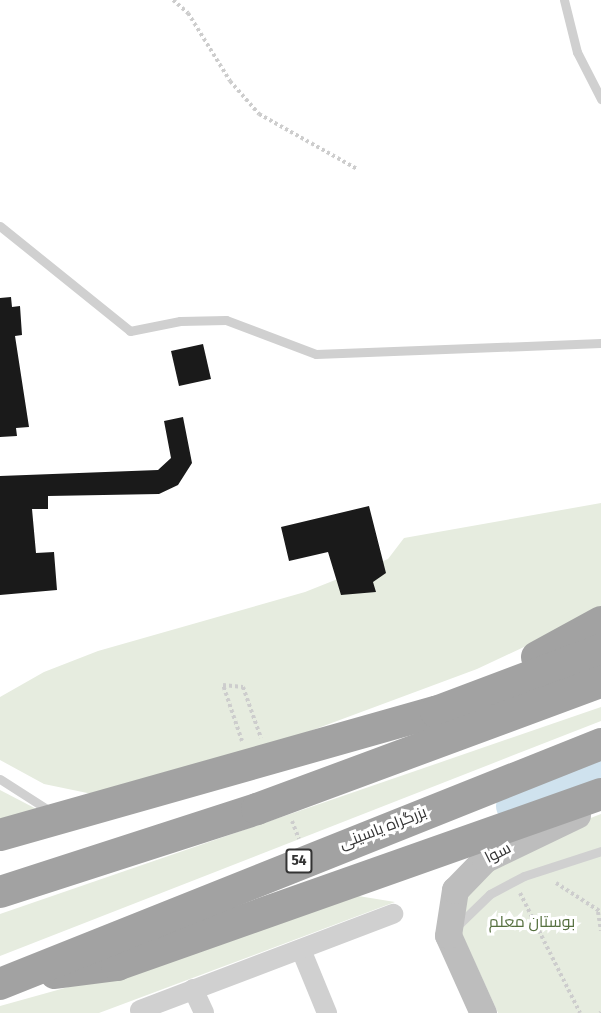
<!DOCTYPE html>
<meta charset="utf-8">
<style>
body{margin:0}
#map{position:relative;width:601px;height:1013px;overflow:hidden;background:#fff;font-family:"Fira Sans Condensed",Cairo,sans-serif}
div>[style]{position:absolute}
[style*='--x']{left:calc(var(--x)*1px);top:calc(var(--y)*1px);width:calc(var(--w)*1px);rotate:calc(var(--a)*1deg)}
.green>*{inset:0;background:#e6ecdf}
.river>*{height:34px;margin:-17px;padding:0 17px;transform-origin:17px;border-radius:17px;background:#cfe2ee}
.building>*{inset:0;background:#1a1a1a}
.path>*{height:4px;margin-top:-2px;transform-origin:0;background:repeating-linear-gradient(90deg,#cdcdcd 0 3px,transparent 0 6px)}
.service>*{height:9px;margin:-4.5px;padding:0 4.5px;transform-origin:4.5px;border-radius:4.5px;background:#d0d0d0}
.minor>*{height:20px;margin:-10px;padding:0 10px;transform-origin:10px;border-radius:10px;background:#d0d0d0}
.secondary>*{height:27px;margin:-13.5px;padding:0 13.5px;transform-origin:13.5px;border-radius:13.5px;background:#bdbdbd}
.trunk>*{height:32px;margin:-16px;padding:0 16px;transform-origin:16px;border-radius:16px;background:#a2a2a2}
span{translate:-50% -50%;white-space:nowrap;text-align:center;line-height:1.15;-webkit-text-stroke:6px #fff;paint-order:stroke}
.shield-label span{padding:2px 4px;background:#fff;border:2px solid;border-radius:4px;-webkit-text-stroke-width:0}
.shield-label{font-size:15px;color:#333;font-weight:700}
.street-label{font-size:16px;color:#333}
.park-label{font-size:16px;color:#56703f}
</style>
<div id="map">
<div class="green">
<div style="clip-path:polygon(601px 503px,601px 611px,477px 669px,259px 750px,97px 795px,44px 784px,0 760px,0 697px,44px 672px,98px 651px,305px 592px,388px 559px,404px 538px)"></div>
<div style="clip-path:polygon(601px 707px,601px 721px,0 956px,0 914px)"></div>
<div style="clip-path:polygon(0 790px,46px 814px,0 827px)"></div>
<div style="clip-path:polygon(601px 814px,601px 1013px,498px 1013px,461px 932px,466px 883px,554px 832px)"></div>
<div style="clip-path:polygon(346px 894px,395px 902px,99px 1013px,0 1013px,0 1006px,97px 979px)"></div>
</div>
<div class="river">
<div style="--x:513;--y:806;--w:94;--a:-20.6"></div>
</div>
<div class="building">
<div style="clip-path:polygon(11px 297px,12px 307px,20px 306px,22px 335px,15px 336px,29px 427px,16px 428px,17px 436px,0 437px,0 298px)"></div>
<div style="clip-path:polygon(203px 344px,211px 379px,179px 386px,171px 351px)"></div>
<div style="clip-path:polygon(183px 417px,192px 463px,178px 485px,159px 494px,48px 496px,48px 509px,32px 509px,36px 553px,54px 552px,57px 590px,0 595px,0 476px,158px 470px,171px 458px,164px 421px)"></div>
<div style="clip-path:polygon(369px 506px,386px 573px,373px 582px,376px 592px,341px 595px,328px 552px,289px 561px,281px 527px)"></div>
</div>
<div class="path">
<div style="--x:173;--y:0;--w:20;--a:41"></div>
<div style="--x:188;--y:13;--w:80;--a:58.3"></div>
<div style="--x:230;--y:81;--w:44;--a:48.7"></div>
<div style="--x:259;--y:114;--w:112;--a:29.3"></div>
<div style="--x:242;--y:741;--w:59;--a:-108.7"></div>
<div style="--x:223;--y:685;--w:20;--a:6"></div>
<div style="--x:243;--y:687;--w:54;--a:70.6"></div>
<div style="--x:292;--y:821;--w:19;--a:69"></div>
<div style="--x:556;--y:883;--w:54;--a:32.8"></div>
<div style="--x:520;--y:893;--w:134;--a:63.4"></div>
<div style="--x:598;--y:912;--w:19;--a:81"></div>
<div style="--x:600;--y:1013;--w:1;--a:-45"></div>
</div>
<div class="service">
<div style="--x:564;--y:0;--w:54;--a:76"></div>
<div style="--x:577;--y:52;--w:53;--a:62.9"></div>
<div style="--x:0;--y:226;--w:167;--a:38.9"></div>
<div style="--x:130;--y:331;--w:51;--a:-11.3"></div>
<div style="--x:180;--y:321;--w:46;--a:-1.2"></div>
<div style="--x:226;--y:320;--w:96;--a:20.7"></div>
<div style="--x:316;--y:354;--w:285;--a:-2.2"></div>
<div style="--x:0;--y:779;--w:63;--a:32.7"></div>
<div style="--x:456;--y:927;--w:47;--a:-44.1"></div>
<div style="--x:490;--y:894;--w:38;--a:-28"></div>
<div style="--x:524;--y:876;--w:81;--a:-18"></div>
</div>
<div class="minor">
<div style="--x:302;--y:952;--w:66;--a:67.7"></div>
<div style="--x:193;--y:989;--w:26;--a:65"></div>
<div style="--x:140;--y:1010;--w:271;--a:-20.8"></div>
</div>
<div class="secondary">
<div style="--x:483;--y:1013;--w:85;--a:-114.2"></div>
<div style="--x:448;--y:935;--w:46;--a:-81.2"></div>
<div style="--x:455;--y:890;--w:43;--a:-45.9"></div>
<div style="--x:485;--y:859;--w:102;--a:-25.6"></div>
</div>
<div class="trunk">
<div style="--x:537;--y:657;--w:73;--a:-28.7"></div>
<div style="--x:0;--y:835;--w:453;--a:-15.8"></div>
<div style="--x:436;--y:712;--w:176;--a:-20.6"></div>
<div style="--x:0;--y:892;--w:270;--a:-17.9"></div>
<div style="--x:257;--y:809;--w:367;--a:-20.3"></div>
<div style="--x:55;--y:973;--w:63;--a:-7.4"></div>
<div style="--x:117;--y:965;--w:513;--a:-19.46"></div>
<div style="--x:0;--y:984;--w:647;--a:-21.77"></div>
</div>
<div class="shield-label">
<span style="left:299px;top:861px">54</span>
</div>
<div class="street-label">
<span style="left:383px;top:828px;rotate:-21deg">بزرگراه یاسینی</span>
<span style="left:498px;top:853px;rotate:-27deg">سوا</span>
</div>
<div class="park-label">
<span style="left:532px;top:922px">بوستان معلم</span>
</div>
</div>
